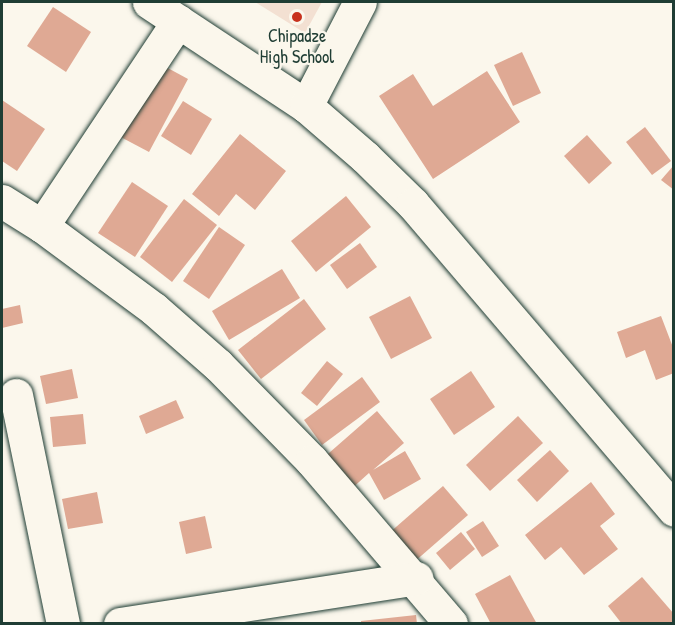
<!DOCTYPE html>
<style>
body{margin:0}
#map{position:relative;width:675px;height:625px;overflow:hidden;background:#fbf7ec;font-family:"Patrick Hand",sans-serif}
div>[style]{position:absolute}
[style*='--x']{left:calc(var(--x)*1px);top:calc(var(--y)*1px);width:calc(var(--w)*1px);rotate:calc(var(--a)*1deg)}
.built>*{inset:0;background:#f3e0d2}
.building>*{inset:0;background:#dfa994}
.roads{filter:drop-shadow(0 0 2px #1f3d34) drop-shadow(0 0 2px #1f3d34)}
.minor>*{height:33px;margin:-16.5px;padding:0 16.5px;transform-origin:16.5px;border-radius:16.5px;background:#fbf7ec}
.dots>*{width:16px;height:16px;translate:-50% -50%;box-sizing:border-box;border:3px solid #fbf7ec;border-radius:50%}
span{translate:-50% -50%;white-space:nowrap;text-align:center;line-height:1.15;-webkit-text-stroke:4.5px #fbf7ec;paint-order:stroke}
.poi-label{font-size:18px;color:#1f3d34}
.frame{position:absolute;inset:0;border:3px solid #1f3d34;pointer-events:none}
</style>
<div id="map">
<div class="built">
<div style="clip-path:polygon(255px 2px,322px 2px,305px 33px)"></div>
</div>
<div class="building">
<div style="clip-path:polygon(53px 7px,91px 32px,66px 72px,27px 46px)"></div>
<div style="clip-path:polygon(522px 52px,541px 93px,513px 106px,494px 65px)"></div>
<div style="clip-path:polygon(153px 60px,188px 79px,149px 152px,115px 134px)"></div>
<div style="clip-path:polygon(487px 71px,520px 122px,433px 179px,379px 96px,413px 74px,433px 106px)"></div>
<div style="clip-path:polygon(2px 100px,45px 129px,17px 171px,2px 161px)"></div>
<div style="clip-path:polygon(183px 101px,212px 119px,191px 155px,161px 136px)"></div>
<div style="clip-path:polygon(645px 127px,671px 161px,652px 175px,626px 142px)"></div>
<div style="clip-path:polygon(240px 134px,286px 171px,255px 210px,236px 194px,219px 216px,192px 194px)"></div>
<div style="clip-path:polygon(587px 135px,612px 163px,589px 184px,564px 156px)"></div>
<div style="clip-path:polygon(674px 165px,674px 190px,661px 180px)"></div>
<div style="clip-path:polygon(132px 182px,168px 206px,135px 257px,98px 233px)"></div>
<div style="clip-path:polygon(346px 196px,371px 227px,316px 272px,291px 241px)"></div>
<div style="clip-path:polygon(184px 199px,217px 225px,172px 282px,140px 257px)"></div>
<div style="clip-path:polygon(219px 227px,245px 245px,209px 299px,183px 281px)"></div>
<div style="clip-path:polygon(360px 243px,377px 267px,347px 289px,330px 265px)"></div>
<div style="clip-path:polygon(282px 269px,300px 298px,229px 340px,212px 311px)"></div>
<div style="clip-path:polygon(410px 296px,432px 338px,391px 359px,369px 317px)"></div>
<div style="clip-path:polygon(304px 299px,326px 329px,261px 379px,238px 350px)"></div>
<div style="clip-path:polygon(20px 305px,23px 323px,2px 328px,2px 309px)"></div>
<div style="clip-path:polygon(661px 316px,674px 350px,674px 373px,656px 380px,645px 350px,626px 358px,617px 332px)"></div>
<div style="clip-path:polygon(327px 361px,343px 374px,317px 406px,301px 393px)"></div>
<div style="clip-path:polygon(72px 369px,78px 398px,46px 404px,40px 376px)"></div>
<div style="clip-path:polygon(471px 371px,495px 407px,454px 435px,430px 399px)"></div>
<div style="clip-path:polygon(362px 377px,380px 402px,322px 445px,304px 420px)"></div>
<div style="clip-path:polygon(176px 400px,184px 418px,146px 434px,139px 416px)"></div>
<div style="clip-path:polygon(377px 411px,404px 443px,373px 470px,405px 451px,421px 479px,384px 500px,369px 473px,349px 491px,321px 460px)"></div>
<div style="clip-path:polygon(83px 414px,86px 444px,53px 447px,50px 417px)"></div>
<div style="clip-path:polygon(518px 416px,543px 443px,490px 491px,466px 465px)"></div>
<div style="clip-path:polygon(550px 450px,569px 471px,537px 502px,517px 480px)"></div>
<div style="clip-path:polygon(591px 482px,615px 514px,600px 526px,618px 549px,584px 575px,561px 547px,545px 560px,525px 535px)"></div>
<div style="clip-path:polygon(443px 486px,468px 515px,413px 563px,388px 534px)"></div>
<div style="clip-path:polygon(97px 492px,103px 523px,68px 529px,62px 499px)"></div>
<div style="clip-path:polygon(205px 516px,212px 548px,186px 554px,179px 522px)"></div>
<div style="clip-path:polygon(483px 521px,499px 546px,482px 557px,466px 532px)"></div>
<div style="clip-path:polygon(461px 532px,475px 549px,450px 570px,436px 553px)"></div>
<div style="clip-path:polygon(510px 575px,537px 624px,491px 624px,475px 594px)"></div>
<div style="clip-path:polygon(642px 577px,674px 614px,674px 624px,622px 624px,608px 606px)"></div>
<div style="clip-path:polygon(416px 615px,417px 624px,361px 624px,361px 621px)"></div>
</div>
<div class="roads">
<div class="minor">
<div style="--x:149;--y:2;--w:188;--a:33.5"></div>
<div style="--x:306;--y:106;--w:78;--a:40.8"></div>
<div style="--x:365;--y:157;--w:67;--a:44.4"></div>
<div style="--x:413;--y:204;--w:402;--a:49.5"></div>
<div style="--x:306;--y:106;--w:117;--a:-62.6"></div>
<div style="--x:2;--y:201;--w:47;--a:32"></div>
<div style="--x:42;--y:226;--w:139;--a:36.5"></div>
<div style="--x:154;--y:309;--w:85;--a:41.2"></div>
<div style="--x:218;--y:365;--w:134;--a:45.6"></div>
<div style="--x:312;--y:461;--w:214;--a:49.5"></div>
<div style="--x:42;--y:226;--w:246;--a:-56.4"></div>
<div style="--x:16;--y:395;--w:234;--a:78.4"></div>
<div style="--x:120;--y:624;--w:300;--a:-8.8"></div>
</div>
</div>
<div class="dots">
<div style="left:297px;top:17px;background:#c8321e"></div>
</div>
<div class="poi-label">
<span style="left:297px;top:47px">Chipadze<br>High School</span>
</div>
<div class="frame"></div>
</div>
